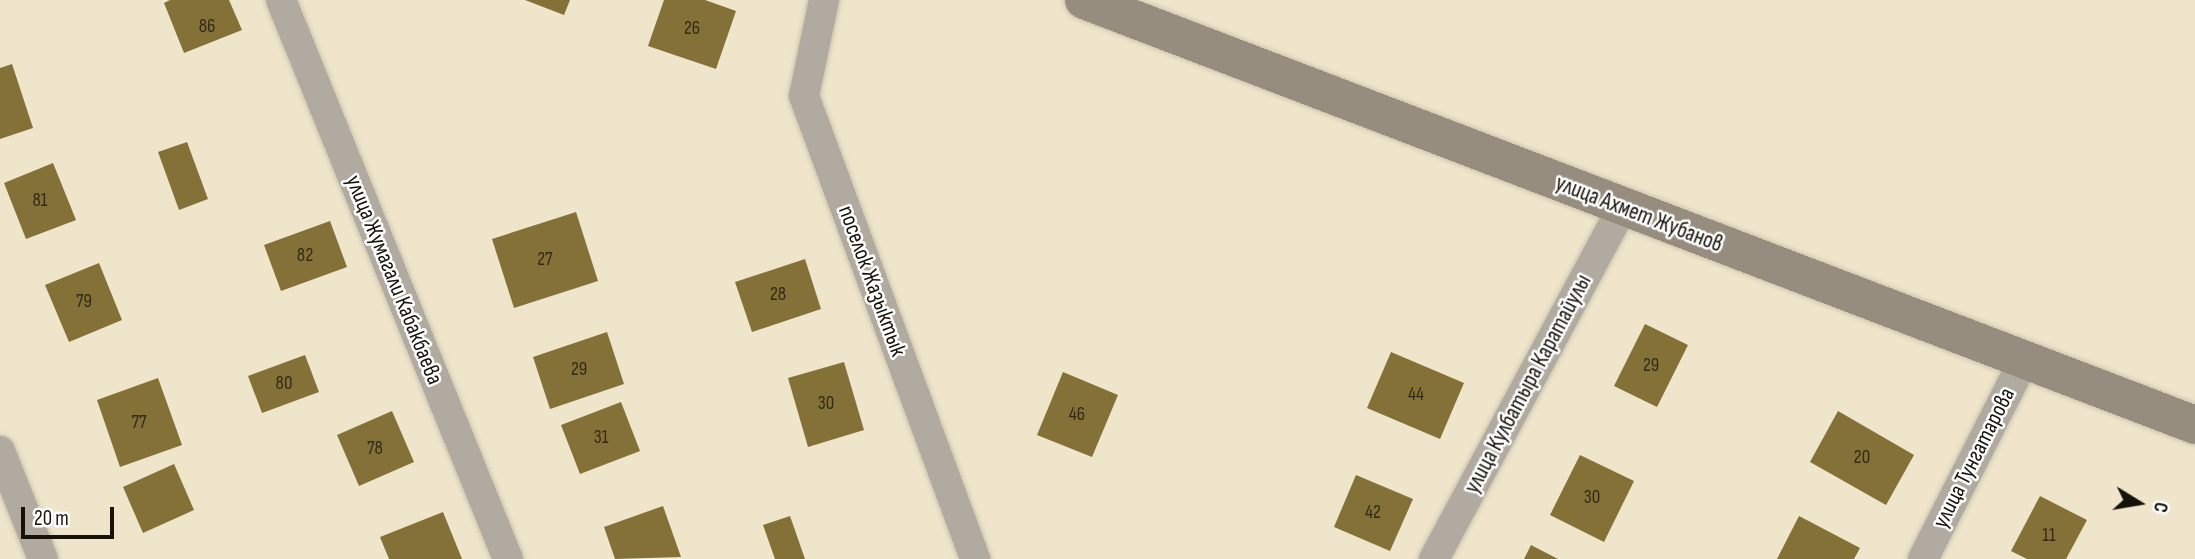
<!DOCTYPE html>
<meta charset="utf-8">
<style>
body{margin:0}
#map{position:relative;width:2195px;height:559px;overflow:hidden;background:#eee5cb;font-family:"Sofia Sans Condensed",sans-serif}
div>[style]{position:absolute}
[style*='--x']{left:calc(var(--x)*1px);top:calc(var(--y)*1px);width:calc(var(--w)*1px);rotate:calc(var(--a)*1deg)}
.building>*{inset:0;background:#847138}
.roads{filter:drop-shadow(0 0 2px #cbc3ac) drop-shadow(0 0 2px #cbc3ac)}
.street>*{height:30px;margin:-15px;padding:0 15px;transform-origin:15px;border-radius:15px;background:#b1aaa0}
.secondary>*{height:38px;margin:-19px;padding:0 19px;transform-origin:19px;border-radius:19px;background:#978d7f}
span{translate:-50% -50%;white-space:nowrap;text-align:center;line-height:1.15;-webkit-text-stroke:5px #fff;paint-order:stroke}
.number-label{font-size:19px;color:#322a16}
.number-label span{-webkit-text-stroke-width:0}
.street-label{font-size:23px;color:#16130a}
.north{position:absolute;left:2104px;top:468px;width:70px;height:70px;-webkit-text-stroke:5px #fff;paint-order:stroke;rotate:101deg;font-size:19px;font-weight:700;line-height:28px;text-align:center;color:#16130a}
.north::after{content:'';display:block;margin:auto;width:24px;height:32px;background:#16130a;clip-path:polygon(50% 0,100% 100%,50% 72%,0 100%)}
.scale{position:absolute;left:21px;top:507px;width:93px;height:32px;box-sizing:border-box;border:4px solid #16130a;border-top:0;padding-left:9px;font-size:21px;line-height:24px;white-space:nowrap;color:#16130a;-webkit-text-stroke:5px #fff;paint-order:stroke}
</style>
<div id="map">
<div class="building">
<div style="clip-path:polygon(170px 0,229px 0,242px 30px,184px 53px,164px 3px)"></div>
<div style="clip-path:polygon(525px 0,570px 0,564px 15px)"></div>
<div style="clip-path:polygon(664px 0,705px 0,736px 11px,716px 69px,648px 46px)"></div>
<div style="clip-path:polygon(12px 64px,33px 128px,0 139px,0 68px)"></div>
<div style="clip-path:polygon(187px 142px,208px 199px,179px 210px,158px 152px)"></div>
<div style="clip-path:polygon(53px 163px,76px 220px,26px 239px,4px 183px)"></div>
<div style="clip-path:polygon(576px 212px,598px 281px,514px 308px,492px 239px)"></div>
<div style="clip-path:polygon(330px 221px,347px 267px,281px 291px,264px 245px)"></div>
<div style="clip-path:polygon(805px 259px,821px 309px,752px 332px,735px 282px)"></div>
<div style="clip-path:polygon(99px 263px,122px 320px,69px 342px,45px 285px)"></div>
<div style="clip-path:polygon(1645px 324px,1688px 345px,1657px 407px,1614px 386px)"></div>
<div style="clip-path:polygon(607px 332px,624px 384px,550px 409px,533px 357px)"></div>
<div style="clip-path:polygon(1391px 352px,1464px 383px,1440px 439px,1367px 408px)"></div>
<div style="clip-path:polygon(305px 355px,319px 392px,262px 413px,248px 376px)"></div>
<div style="clip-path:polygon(844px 362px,864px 430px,808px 447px,788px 378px)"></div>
<div style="clip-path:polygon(1063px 372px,1118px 395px,1092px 457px,1037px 435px)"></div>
<div style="clip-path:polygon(158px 378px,182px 445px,120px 467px,97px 400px)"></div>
<div style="clip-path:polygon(621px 402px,640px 451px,580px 474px,561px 425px)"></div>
<div style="clip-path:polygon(392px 411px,414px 462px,359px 486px,337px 435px)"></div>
<div style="clip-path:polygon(1838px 411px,1914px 455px,1886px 505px,1810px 462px)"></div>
<div style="clip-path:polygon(1580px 455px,1634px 481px,1604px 542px,1550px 515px)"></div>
<div style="clip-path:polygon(174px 464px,194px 510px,143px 533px,123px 487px)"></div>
<div style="clip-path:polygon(1356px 475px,1413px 499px,1390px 551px,1334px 527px)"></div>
<div style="clip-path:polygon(2040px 496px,2087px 520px,2066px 559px,2027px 559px,2011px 551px)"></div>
<div style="clip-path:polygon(663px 506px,681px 557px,615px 559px,604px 527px)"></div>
<div style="clip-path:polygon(443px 512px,462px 559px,389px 559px,380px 537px)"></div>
<div style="clip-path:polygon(790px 516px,805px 559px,775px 559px,763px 525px)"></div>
<div style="clip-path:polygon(1799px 516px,1860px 548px,1854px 559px,1777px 559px)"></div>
<div style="clip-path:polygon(1531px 545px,1558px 559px,1524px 559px)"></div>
</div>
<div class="roads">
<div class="street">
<div style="--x:281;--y:0;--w:603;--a:67.9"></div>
<div style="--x:824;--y:0;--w:98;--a:101.8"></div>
<div style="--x:804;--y:96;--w:494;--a:69.7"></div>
<div style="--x:0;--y:451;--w:116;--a:68.3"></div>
<div style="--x:1434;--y:559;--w:398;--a:-61.8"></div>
<div style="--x:1923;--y:559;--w:225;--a:-63.1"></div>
</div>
<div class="secondary">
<div style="--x:1084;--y:0;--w:1190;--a:20.93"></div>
</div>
</div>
<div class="number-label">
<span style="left:207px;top:27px">86</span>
<span style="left:692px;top:29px">26</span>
<span style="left:40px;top:201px">81</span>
<span style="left:305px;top:256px">82</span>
<span style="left:545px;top:260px">27</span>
<span style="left:778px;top:295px">28</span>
<span style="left:84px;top:302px">79</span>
<span style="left:1651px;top:366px">29</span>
<span style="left:579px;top:370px">29</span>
<span style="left:284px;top:384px">80</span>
<span style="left:1416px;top:395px">44</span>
<span style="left:826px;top:404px">30</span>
<span style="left:1077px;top:415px">46</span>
<span style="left:139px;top:423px">77</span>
<span style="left:601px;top:438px">31</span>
<span style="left:375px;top:449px">78</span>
<span style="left:1862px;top:458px">20</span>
<span style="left:1592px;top:498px">30</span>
<span style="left:1373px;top:513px">42</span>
<span style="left:2049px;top:536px">11</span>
</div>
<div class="street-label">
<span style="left:1639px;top:214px;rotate:21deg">улица Ахмет Жубанов</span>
<span style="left:394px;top:280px;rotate:68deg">улица Жумагали Кабакбаева</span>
<span style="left:872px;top:281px;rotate:70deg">поселок Жазыктык</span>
<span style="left:1528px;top:384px;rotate:-62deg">улица Кулбатыра Каратайулы</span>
<span style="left:1974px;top:458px;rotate:-63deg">улица Тунгатарова</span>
</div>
<div class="north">С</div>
<div class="scale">20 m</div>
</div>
